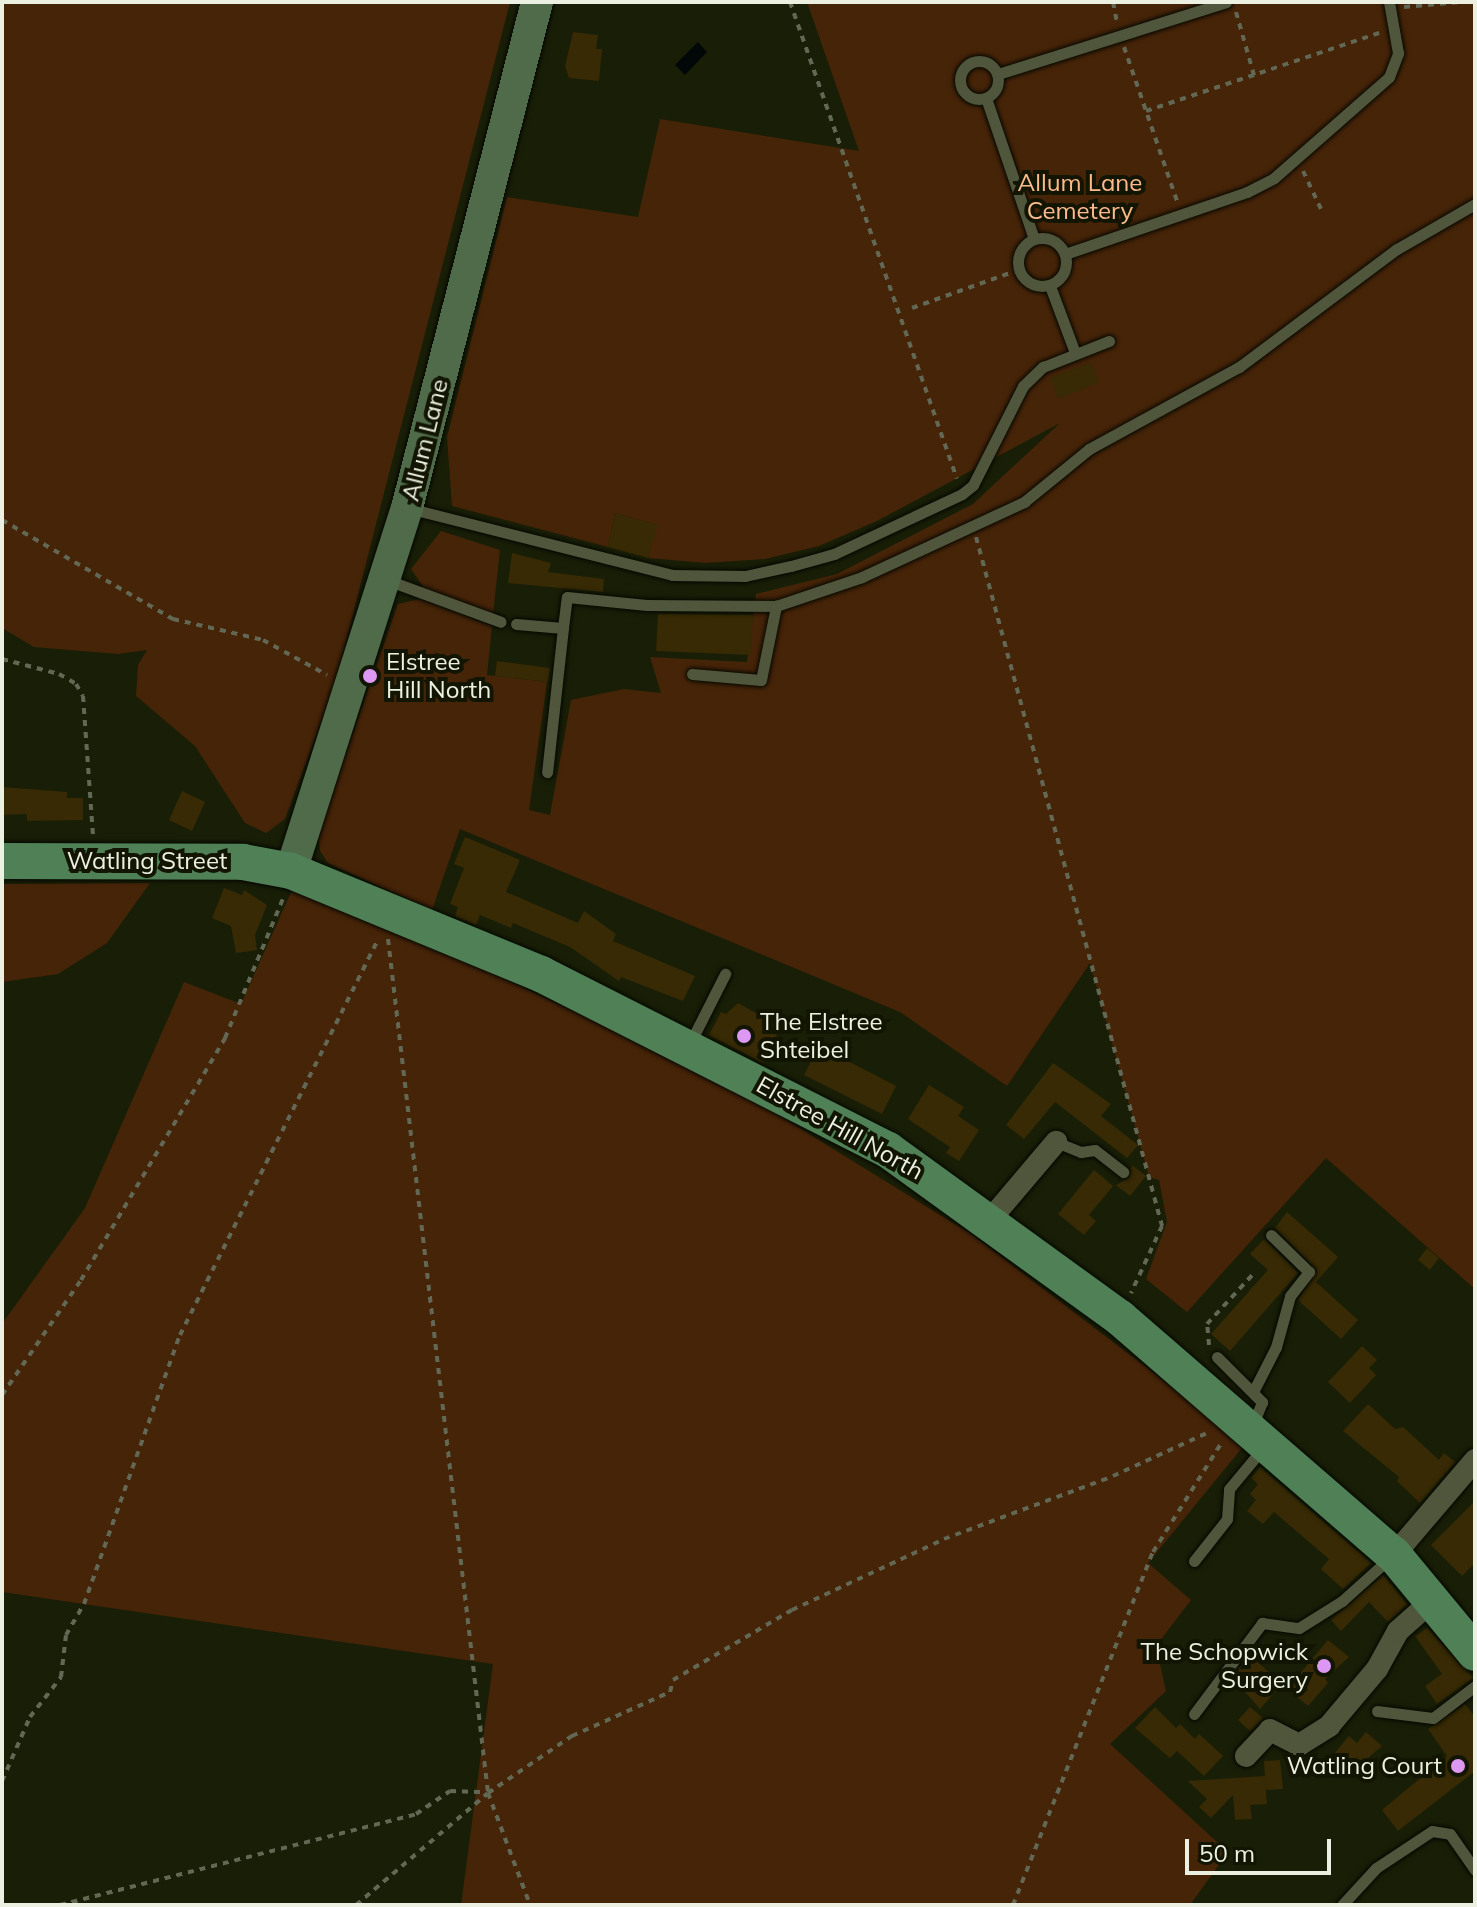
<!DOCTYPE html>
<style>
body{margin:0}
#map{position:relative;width:1477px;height:1907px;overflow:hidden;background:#191f07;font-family:Mulish,sans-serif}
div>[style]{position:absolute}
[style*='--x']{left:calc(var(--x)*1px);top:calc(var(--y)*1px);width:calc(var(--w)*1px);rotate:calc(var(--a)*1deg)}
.green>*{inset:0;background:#462408}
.water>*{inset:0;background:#010807}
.building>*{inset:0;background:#372a04}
.path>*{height:4px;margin-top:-2px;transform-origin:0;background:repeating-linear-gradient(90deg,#626853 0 6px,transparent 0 12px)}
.roads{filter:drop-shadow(0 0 2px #050800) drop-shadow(0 0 2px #050800)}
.lane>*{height:11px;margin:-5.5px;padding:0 5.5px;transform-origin:5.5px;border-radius:5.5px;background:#4f563c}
.lane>.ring{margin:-5.5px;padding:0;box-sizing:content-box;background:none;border:11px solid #4f563c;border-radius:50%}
.street>*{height:22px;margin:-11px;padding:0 11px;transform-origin:11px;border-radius:11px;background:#4f563c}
.secondary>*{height:32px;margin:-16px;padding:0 16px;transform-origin:16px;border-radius:16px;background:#4f6b49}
.primary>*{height:36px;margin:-18px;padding:0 18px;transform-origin:18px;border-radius:18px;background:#4f8056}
.dots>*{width:22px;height:22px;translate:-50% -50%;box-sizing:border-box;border:4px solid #111501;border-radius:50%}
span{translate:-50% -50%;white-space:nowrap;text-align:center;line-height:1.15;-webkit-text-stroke:8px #111501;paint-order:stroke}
.park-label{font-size:24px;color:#fdba8c}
.street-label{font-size:24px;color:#ecf0e1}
.poi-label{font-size:24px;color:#ecf0e1}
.left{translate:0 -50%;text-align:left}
.right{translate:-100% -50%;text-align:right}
.frame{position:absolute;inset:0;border:4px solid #ecf0e1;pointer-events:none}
.scale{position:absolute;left:1185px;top:1839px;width:146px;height:36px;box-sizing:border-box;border:4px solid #ecf0e1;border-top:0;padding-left:10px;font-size:24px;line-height:28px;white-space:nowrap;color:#ecf0e1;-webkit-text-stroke:6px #111501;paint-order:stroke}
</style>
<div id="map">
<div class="green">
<div style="clip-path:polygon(2px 2px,510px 2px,335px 684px,285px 819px,266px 833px,245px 823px,195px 746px,136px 696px,138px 665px,147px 650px,118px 654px,34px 647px,2px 628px)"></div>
<div style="clip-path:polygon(807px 2px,1475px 2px,1475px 1289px,1326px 1158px,1187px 1312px,1146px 1279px,1167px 1222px,1159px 1180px,1149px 1177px,1090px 963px,1007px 1086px,900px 1012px,460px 829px,432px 910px,328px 863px,320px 851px,318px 834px,398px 604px,420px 599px,492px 626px,487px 675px,547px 682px,529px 810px,550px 815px,571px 700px,624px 689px,661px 693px,650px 657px,747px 662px,756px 594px,837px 574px,973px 504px,1060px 423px,877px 521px,819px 546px,765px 559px,706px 563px,648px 558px,657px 525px,615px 513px,608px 547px,452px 506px,447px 437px,507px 197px,638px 217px,660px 119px,859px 151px)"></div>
<div style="clip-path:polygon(441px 531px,500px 550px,493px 614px,424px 588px,411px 569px)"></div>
<div style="clip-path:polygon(150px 883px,107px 943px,58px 974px,2px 982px,2px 884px)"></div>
<div style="clip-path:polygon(292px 890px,488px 971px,731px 1086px,971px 1234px,1246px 1443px,1148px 1563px,1191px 1600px,1156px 1646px,1166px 1691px,1110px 1744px,1228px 1852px,1190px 1905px,461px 1905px,493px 1664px,2px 1592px,2px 1324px,85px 1208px,184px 982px,241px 1004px)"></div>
</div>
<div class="water">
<div style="clip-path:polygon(698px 42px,707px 52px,685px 75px,675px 65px)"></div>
</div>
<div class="building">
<div style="clip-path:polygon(573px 32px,598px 35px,596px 49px,602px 49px,599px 81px,569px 78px,565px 66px)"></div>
<div style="clip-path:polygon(1091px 362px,1099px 382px,1059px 399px,1050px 378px)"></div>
<div style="clip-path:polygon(615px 513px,658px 525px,648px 558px,608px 547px)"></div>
<div style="clip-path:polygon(512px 553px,551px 563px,548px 572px,604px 579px,603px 592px,508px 583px)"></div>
<div style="clip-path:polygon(658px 614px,753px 615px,751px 655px,656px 651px)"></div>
<div style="clip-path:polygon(497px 661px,550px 668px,548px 682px,495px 676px)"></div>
<div style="clip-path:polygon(2px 787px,67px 792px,67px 798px,83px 798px,83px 820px,27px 821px,27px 814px,2px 815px)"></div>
<div style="clip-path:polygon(182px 791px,205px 802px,192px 831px,169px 820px)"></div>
<div style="clip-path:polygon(465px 837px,520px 860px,506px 892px,578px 923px,584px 911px,616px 934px,613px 941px,695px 976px,683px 1001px,621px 977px,619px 981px,570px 947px,513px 923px,511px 928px,480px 915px,476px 925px,455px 916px,458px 907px,450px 904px,464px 868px,454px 864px)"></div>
<div style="clip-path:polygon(224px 888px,242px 895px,244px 890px,267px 905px,255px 935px,257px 950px,236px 953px,231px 926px,212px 918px)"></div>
<div style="clip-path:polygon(738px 1003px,774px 1023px,770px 1031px,777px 1035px,763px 1063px,709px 1035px,721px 1012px,726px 1014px)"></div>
<div style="clip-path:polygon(819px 1046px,896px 1086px,882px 1114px,804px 1075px)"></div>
<div style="clip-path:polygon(1053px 1063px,1111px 1104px,1101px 1116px,1138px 1145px,1127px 1158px,1055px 1102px,1024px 1139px,1006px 1125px)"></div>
<div style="clip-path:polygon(929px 1085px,964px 1107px,958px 1116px,979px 1130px,959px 1161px,946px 1153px,950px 1147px,908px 1119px)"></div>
<div style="clip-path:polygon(1132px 1165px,1146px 1176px,1130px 1196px,1116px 1185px,1129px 1178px)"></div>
<div style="clip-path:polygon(1094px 1170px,1113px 1186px,1089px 1215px,1096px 1221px,1084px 1235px,1058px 1214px)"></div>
<div style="clip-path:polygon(1287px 1212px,1338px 1257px,1316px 1282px,1358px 1320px,1341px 1339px,1298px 1300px,1317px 1270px,1275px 1228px)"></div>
<div style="clip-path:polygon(1264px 1239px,1298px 1273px,1230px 1351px,1211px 1334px,1268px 1270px,1250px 1254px)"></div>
<div style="clip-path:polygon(1427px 1248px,1439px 1258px,1430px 1270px,1418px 1260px)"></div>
<div style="clip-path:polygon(1362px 1346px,1377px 1360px,1369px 1368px,1376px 1375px,1350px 1403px,1328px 1382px)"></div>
<div style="clip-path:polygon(1368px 1404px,1395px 1429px,1403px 1427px,1439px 1460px,1444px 1453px,1455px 1462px,1420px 1503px,1397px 1481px,1399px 1477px,1343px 1431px)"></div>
<div style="clip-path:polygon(1260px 1467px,1371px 1563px,1343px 1589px,1321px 1569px,1329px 1559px,1274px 1512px,1263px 1524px,1247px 1511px,1256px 1500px,1250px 1494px,1258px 1484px,1251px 1478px)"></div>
<div style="clip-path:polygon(1475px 1501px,1475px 1563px,1462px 1576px,1431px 1545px)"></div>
<div style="clip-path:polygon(1383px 1575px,1407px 1604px,1388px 1622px,1369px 1602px,1341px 1631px,1331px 1620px)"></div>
<div style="clip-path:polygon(1427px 1628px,1473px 1678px,1437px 1704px,1425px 1686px,1442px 1674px,1415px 1636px)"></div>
<div style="clip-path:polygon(1328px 1640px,1349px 1657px,1325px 1679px,1328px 1683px,1308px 1706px,1287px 1689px)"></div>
<div style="clip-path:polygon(1249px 1654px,1282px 1684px,1260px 1709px,1232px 1677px)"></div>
<div style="clip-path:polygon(1465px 1704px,1475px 1717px,1475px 1771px,1398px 1831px,1382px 1810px,1447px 1756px,1428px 1729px)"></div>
<div style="clip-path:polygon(1155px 1707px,1176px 1728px,1180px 1724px,1195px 1739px,1199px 1734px,1223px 1756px,1204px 1776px,1177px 1751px,1170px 1758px,1135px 1728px)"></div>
<div style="clip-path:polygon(1250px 1707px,1263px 1718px,1250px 1731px,1238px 1720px)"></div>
<div style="clip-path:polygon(1366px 1732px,1382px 1746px,1353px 1771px,1334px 1754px,1349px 1736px,1357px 1743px)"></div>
<div style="clip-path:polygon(1280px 1760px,1283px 1789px,1266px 1790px,1265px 1780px,1267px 1804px,1250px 1805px,1252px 1819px,1235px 1820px,1233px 1795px,1211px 1818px,1199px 1807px,1207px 1799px,1188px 1781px,1265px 1776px,1264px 1761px)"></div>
</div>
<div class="path">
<div style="--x:790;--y:2;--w:505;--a:70.7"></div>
<div style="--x:1113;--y:2;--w:21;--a:79"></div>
<div style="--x:1404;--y:7;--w:57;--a:-5"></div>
<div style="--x:1236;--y:12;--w:66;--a:74.1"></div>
<div style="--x:1124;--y:47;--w:163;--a:71"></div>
<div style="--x:1146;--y:111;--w:246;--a:-18.5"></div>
<div style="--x:1303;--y:171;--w:42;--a:64.7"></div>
<div style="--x:912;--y:308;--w:113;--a:-19.7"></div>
<div style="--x:2;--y:520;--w:198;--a:30.1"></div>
<div style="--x:173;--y:619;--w:92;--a:13.1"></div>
<div style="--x:263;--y:640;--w:73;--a:28.7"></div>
<div style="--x:976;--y:537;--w:714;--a:74.89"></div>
<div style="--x:1162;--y:1226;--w:74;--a:114.8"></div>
<div style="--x:2;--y:659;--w:59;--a:14.7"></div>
<div style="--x:59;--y:674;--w:20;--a:30"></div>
<div style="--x:76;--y:684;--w:14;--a:60"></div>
<div style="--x:83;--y:696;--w:141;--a:85.9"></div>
<div style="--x:388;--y:939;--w:860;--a:83.32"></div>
<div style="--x:488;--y:1793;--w:120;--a:69.4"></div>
<div style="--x:1209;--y:1345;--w:21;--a:-95"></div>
<div style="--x:1207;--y:1324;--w:71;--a:-47.3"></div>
<div style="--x:2;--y:1395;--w:140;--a:-55.5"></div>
<div style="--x:81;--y:1280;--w:282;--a:-59.2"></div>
<div style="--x:225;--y:1038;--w:154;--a:-67.4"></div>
<div style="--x:2;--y:1781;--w:70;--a:-66.4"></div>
<div style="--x:30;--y:1717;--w:51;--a:-52.2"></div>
<div style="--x:61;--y:1677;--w:42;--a:-83.2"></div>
<div style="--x:66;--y:1635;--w:36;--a:-60"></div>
<div style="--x:84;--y:1604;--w:286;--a:-70.4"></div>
<div style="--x:180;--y:1335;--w:444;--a:-63.4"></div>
<div style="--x:60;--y:1905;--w:367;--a:-14.3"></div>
<div style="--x:416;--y:1814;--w:41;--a:-34.1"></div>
<div style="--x:450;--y:1791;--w:35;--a:2"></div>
<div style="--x:356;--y:1905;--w:173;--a:-40.3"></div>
<div style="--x:488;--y:1793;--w:102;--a:-34.2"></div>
<div style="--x:572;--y:1736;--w:107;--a:-24.2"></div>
<div style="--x:670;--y:1692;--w:12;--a:-76"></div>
<div style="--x:673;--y:1680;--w:138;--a:-30.5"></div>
<div style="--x:792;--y:1610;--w:168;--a:-25"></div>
<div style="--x:944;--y:1539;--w:180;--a:-20.4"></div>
<div style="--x:1113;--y:1476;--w:106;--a:-24.6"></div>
<div style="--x:1013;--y:1905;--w:380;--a:-68.4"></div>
<div style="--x:1153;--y:1552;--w:130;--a:-57.9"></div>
</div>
<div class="roads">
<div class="lane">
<div class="ring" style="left:960px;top:61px;width:27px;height:27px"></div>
<div style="--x:998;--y:74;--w:239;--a:-17.5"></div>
<div style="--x:986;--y:98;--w:149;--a:71.2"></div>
<div class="ring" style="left:1018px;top:238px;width:37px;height:37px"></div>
<div style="--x:1065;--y:254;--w:192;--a:-18.8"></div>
<div style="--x:1247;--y:192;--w:30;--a:-27"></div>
<div style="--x:1274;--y:178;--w:153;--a:-41.3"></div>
<div style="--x:1389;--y:77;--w:26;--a:-69"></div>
<div style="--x:1398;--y:53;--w:52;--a:-100"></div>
<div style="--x:1050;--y:286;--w:72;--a:69.5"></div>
<div style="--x:408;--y:508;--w:272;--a:14.2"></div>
<div style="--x:672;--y:575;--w:73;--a:0.8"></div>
<div style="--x:745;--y:576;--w:47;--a:-12.3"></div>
<div style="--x:791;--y:566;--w:45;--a:-15.6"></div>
<div style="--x:834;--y:554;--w:141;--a:-25.1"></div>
<div style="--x:962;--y:494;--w:14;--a:-39"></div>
<div style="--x:973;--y:485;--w:111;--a:-63.2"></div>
<div style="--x:1023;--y:386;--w:28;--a:-44"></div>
<div style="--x:1043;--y:367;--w:71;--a:-21.5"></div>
<div style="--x:387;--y:580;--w:121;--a:20.2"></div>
<div style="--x:516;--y:624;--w:47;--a:4.9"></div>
<div style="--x:563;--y:628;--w:145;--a:96.3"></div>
<div style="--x:563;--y:628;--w:31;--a:-83"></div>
<div style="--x:567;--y:597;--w:80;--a:5.7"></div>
<div style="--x:647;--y:605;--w:129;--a:0.4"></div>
<div style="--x:776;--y:606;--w:91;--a:-18.6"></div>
<div style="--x:862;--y:577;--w:179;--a:-24.8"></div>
<div style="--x:1024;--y:502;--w:84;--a:-39.2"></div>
<div style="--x:1089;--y:449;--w:171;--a:-28.7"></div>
<div style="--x:1239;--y:367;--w:197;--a:-36.8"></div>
<div style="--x:1397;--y:249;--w:90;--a:-30"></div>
<div style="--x:692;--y:674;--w:69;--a:5"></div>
<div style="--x:761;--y:680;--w:76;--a:-78.5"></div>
<div style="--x:689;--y:1045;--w:80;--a:-63.1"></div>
<div style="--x:1056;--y:1142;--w:27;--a:22"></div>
<div style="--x:1081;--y:1152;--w:14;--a:-8"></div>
<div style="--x:1095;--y:1150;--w:36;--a:38"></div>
<div style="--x:1217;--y:1357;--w:64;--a:45"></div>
<div style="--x:1262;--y:1402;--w:27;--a:112"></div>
<div style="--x:1254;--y:1390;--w:48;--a:-62.9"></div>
<div style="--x:1276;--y:1347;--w:53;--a:-74.6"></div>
<div style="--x:1290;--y:1296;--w:31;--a:-52"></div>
<div style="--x:1309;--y:1272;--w:53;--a:-135.8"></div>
<div style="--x:1194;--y:1561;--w:53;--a:-51.8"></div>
<div style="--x:1227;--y:1519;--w:30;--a:-86"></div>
<div style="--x:1229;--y:1489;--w:53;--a:-50.3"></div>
<div style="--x:1377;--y:1711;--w:56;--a:7.1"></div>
<div style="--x:1433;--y:1718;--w:53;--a:-37.3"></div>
<div style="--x:1194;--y:1714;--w:114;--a:-53.2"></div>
<div style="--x:1262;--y:1623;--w:37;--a:8"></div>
<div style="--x:1299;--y:1628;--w:51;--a:-32.1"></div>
<div style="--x:1342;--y:1601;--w:64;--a:-41.9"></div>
<div style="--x:1342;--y:1905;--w:50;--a:-47.4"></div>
<div style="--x:1376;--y:1868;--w:67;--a:-33.5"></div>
<div style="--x:1432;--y:1831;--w:18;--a:9"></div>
<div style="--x:1450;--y:1834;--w:44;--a:55.2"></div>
</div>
<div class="street">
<div style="--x:989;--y:1221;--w:104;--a:-49.7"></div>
<div style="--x:1394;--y:1555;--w:125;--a:-49.5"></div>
<div style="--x:1246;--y:1756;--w:35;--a:-47"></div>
<div style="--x:1270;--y:1730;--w:33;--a:27"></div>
<div style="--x:1299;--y:1745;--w:36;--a:-32"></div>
<div style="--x:1329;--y:1726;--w:75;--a:-49.9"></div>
<div style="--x:1377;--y:1669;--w:43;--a:-61.1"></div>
<div style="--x:1398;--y:1631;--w:47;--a:-41.5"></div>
</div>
<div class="secondary">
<div style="--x:291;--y:871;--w:381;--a:-72.3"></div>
<div style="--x:407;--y:508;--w:522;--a:-75.59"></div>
</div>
<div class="primary">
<div style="--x:2;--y:861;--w:241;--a:0.2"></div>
<div style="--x:243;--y:862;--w:49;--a:10.6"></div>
<div style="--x:291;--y:871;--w:270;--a:22.4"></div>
<div style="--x:541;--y:974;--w:389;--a:26.9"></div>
<div style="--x:888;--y:1150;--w:286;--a:35.9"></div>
<div style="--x:1120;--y:1318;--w:362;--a:40.9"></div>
<div style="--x:1394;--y:1555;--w:127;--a:50.4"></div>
</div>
</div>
<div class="dots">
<div style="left:370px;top:676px;background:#dd98f3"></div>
<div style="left:744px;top:1036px;background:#dd98f3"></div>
<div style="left:1324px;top:1666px;background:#dd98f3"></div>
<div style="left:1458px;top:1766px;background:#dd98f3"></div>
</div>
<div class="park-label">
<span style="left:1080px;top:197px">Allum Lane<br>Cemetery</span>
</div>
<div class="street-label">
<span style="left:425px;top:440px;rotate:-76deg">Allum Lane</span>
<span style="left:147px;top:861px">Watling Street</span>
<span style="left:840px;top:1128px;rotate:29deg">Elstree Hill North</span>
</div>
<div class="poi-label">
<span class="left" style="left:386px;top:676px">Elstree<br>Hill North</span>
<span class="left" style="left:760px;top:1036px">The Elstree<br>Shteibel</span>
<span class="right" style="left:1308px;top:1666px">The Schopwick<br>Surgery</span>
<span class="right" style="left:1442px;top:1766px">Watling Court</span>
</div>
<div class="frame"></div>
<div class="scale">50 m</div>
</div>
